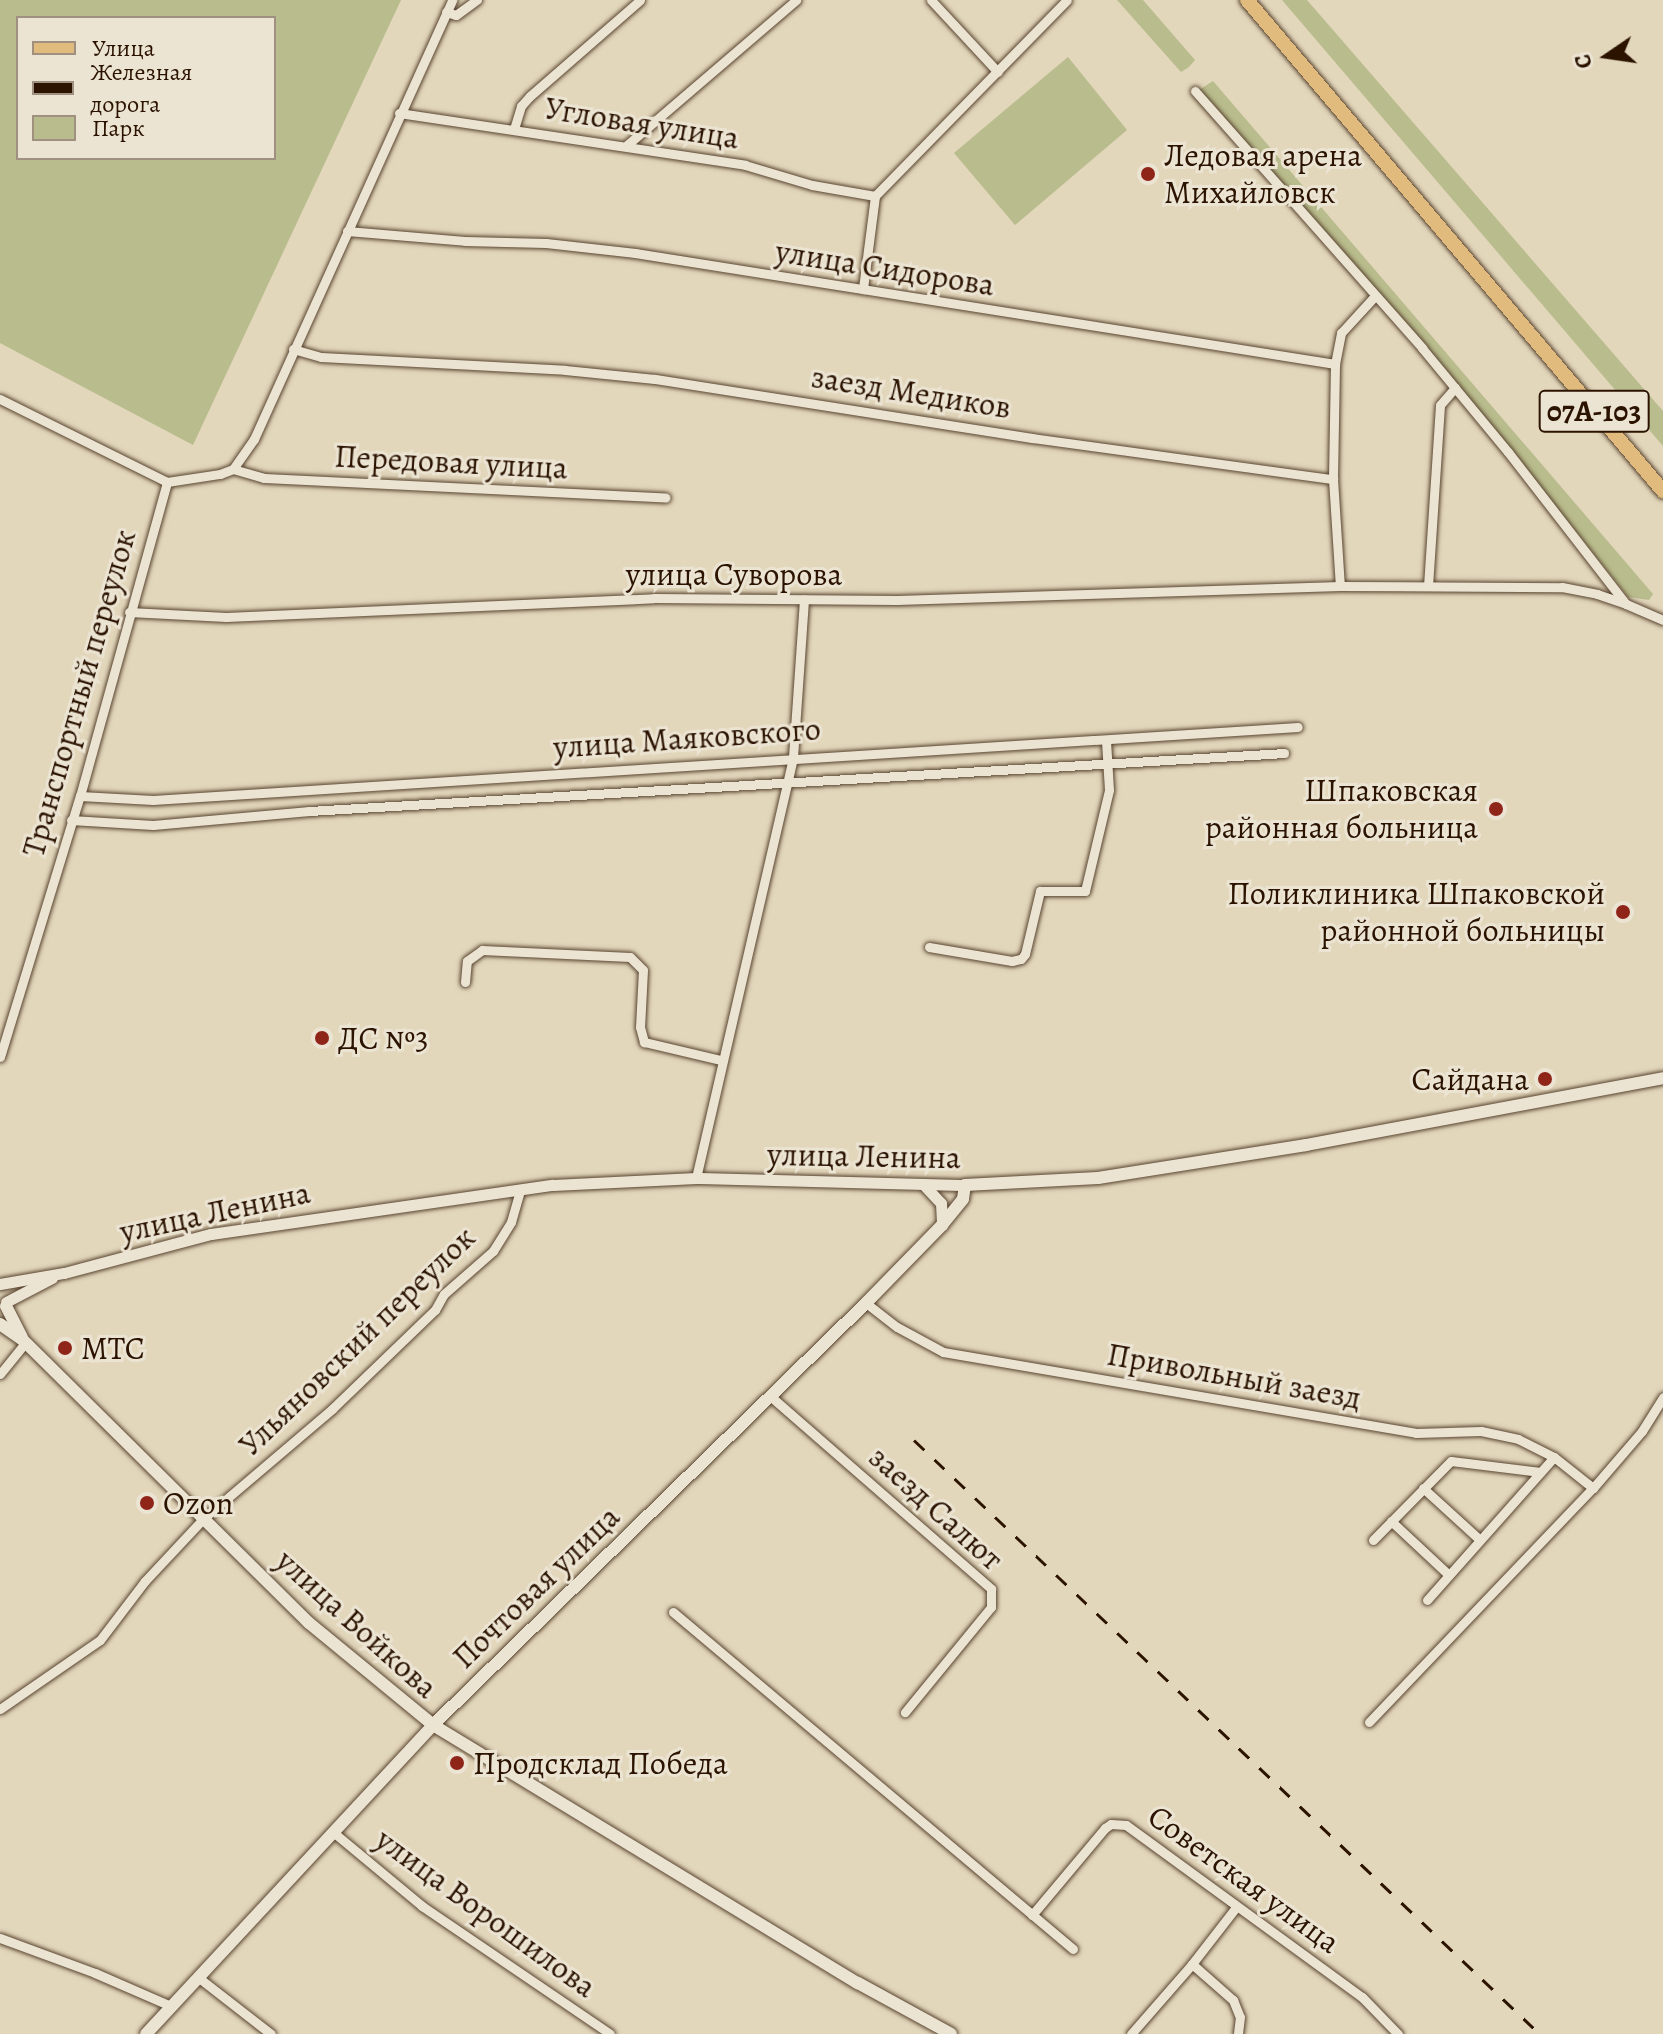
<!DOCTYPE html>
<meta charset="utf-8">
<style>
body{margin:0}
#map{position:relative;width:1663px;height:2034px;overflow:hidden;background:#e2d6bb;font-family:Alegreya,serif}
div>[style]{position:absolute}
[style*='--x']{left:calc(var(--x)*1px);top:calc(var(--y)*1px);width:calc(var(--w)*1px);rotate:calc(var(--a)*1deg)}
.green>*{inset:0;background:#b9bc8c}
.roads{filter:drop-shadow(0 0 2px #59442f) drop-shadow(0 0 2px #59442f)}
.minor>*{height:9px;margin:-4.5px;padding:0 4.5px;transform-origin:4.5px;border-radius:4.5px;background:#ece4d3}
.tertiary>*{height:11px;margin:-5.5px;padding:0 5.5px;transform-origin:5.5px;border-radius:5.5px;background:#ece4d3}
.secondary>*{height:12px;margin:-6px;padding:0 6px;transform-origin:6px;border-radius:6px;background:#ece4d3}
.primary>*{height:14px;margin:-7px;padding:0 7px;transform-origin:7px;border-radius:7px;background:#e1bb7e}
.rail>*{height:3px;margin-top:-1.5px;transform-origin:0;background:repeating-linear-gradient(90deg,#2b1300 0 14px,transparent 0 28px)}
.dots>*{width:22px;height:22px;translate:-50% -50%;box-sizing:border-box;border:4px solid #ece4d3;border-radius:50%}
span{translate:-50% -50%;white-space:nowrap;text-align:center;line-height:1.15;-webkit-text-stroke:6px #ece4d3;paint-order:stroke}
.shield-label span{padding:2px 6px;background:#ece4d3;border:2px solid;border-radius:6px;-webkit-text-stroke-width:0}
.shield-label{font-size:30px;color:#2b1300;font-weight:700}
.street-label{font-size:32px;color:#2b1300}
.poi-label{font-size:32px;color:#2b1300}
.left{translate:0 -50%;text-align:left}
.right{translate:-100% -50%;text-align:right}
.legend{position:absolute;left:16px;top:16px;width:260px;height:144px;box-sizing:border-box;background:#ece4d3;border:2px solid #9f907f;margin:0;padding:10px 14px;list-style:none;font-size:24px;color:#2b1300}
.legend li{display:flex;align-items:center;gap:16px;height:40px}
.legend b{width:40px;border:2px solid #9f907f}
.north{position:absolute;left:1567px;top:16px;width:80px;height:80px;-webkit-text-stroke:6px #ece4d3;paint-order:stroke;rotate:257deg;font-size:22px;font-weight:700;line-height:32px;text-align:center;color:#2b1300}
.north::after{content:'';display:block;margin:auto;width:28px;height:36px;background:#2b1300;clip-path:polygon(50% 0,100% 100%,50% 72%,0 100%)}
</style>
<div id="map">
<div class="green">
<div style="clip-path:polygon(evenodd,0 0,401px 0,193px 445px,0 343px,0 0,18px 18px,274px 18px,274px 158px,18px 158px,18px 18px)"></div>
<div style="clip-path:polygon(1117px 0,1143px 0,1195px 60px,1189px 67px,1181px 72px)"></div>
<div style="clip-path:polygon(1282px 0,1307px 0,1663px 411px,1663px 446px)"></div>
<div style="clip-path:polygon(1068px 57px,1127px 130px,1015px 225px,954px 153px)"></div>
<div style="clip-path:polygon(1213px 81px,1653px 594px,1649px 600px,1628px 597px,1511px 450px,1199px 90px)"></div>
</div>
<div class="roads">
<div class="minor">
<div style="--x:931;--y:0;--w:98;--a:47.1"></div>
<div style="--x:446;--y:12;--w:10;--a:17"></div>
<div style="--x:456;--y:15;--w:26;--a:-36"></div>
<div style="--x:1195;--y:91;--w:343;--a:48.5"></div>
<div style="--x:1422;--y:348;--w:135;--a:50.4"></div>
<div style="--x:1508;--y:452;--w:192;--a:52.2"></div>
<div style="--x:1626;--y:604;--w:40;--a:23.4"></div>
<div style="--x:399;--y:113;--w:350;--a:8.5"></div>
<div style="--x:745;--y:165;--w:70;--a:16.6"></div>
<div style="--x:812;--y:185;--w:64;--a:9.9"></div>
<div style="--x:875;--y:196;--w:94;--a:97.4"></div>
<div style="--x:514;--y:129;--w:24;--a:-73"></div>
<div style="--x:521;--y:106;--w:13;--a:-48"></div>
<div style="--x:530;--y:96;--w:146;--a:-41.1"></div>
<div style="--x:627;--y:145;--w:223;--a:-40.6"></div>
<div style="--x:875;--y:196;--w:274;--a:-45.6"></div>
<div style="--x:347;--y:231;--w:118;--a:4.8"></div>
<div style="--x:465;--y:241;--w:81;--a:1.4"></div>
<div style="--x:546;--y:243;--w:90;--a:6.4"></div>
<div style="--x:635;--y:253;--w:709;--a:9.01"></div>
<div style="--x:1335;--y:364;--w:32;--a:-79"></div>
<div style="--x:1341;--y:333;--w:49;--a:-47.5"></div>
<div style="--x:293;--y:349;--w:29;--a:16"></div>
<div style="--x:321;--y:357;--w:244;--a:3"></div>
<div style="--x:565;--y:370;--w:90;--a:5.7"></div>
<div style="--x:655;--y:379;--w:382;--a:8.9"></div>
<div style="--x:1032;--y:438;--w:304;--a:7.8"></div>
<div style="--x:1333;--y:479;--w:115;--a:-89"></div>
<div style="--x:0;--y:399;--w:186;--a:26.4"></div>
<div style="--x:167;--y:482;--w:54;--a:-8.6"></div>
<div style="--x:220;--y:474;--w:14;--a:-21"></div>
<div style="--x:233;--y:469;--w:37;--a:-55"></div>
<div style="--x:254;--y:439;--w:482;--a:-65.7"></div>
<div style="--x:233;--y:469;--w:32;--a:16"></div>
<div style="--x:264;--y:478;--w:402;--a:2.8"></div>
<div style="--x:1333;--y:479;--w:107;--a:86.3"></div>
<div style="--x:1428;--y:586;--w:181;--a:-86.2"></div>
<div style="--x:1440;--y:405;--w:23;--a:-49"></div>
<div style="--x:129;--y:612;--w:97;--a:3"></div>
<div style="--x:226;--y:617;--w:428;--a:-2.5"></div>
<div style="--x:654;--y:598;--w:243;--a:0.5"></div>
<div style="--x:897;--y:600;--w:443;--a:-1.8"></div>
<div style="--x:1340;--y:586;--w:222;--a:0.3"></div>
<div style="--x:1562;--y:587;--w:36;--a:11"></div>
<div style="--x:1597;--y:594;--w:31;--a:19"></div>
<div style="--x:80;--y:796;--w:73;--a:3.1"></div>
<div style="--x:153;--y:800;--w:1147;--a:-3.65"></div>
<div style="--x:71;--y:820;--w:82;--a:3.5"></div>
<div style="--x:153;--y:825;--w:157;--a:-5.1"></div>
<div style="--x:309;--y:811;--w:977;--a:-3.4"></div>
<div style="--x:929;--y:947;--w:84;--a:9.6"></div>
<div style="--x:1012;--y:961;--w:9;--a:-13"></div>
<div style="--x:1021;--y:959;--w:6;--a:-51"></div>
<div style="--x:1025;--y:954;--w:65;--a:-76.6"></div>
<div style="--x:1040;--y:891;--w:45;--a:0"></div>
<div style="--x:1085;--y:891;--w:104;--a:-76.6"></div>
<div style="--x:1109;--y:790;--w:49;--a:-93.5"></div>
<div style="--x:465;--y:982;--w:21;--a:-85"></div>
<div style="--x:467;--y:961;--w:19;--a:-36"></div>
<div style="--x:482;--y:950;--w:148;--a:2.7"></div>
<div style="--x:630;--y:957;--w:18;--a:45"></div>
<div style="--x:643;--y:970;--w:57;--a:93"></div>
<div style="--x:640;--y:1027;--w:16;--a:75"></div>
<div style="--x:644;--y:1042;--w:79;--a:13.2"></div>
<div style="--x:0;--y:1057;--w:273;--a:-73"></div>
<div style="--x:80;--y:796;--w:326;--a:-74.5"></div>
<div style="--x:696;--y:1178;--w:432;--a:-77"></div>
<div style="--x:793;--y:757;--w:158;--a:-86"></div>
<div style="--x:866;--y:1303;--w:39;--a:38"></div>
<div style="--x:897;--y:1327;--w:52;--a:28.5"></div>
<div style="--x:943;--y:1352;--w:480;--a:9.7"></div>
<div style="--x:1416;--y:1433;--w:65;--a:-1.8"></div>
<div style="--x:1481;--y:1431;--w:38;--a:12"></div>
<div style="--x:1518;--y:1439;--w:40;--a:26.6"></div>
<div style="--x:1554;--y:1457;--w:50;--a:38.5"></div>
<div style="--x:0;--y:1374;--w:40;--a:-51"></div>
<div style="--x:769;--y:1395;--w:295;--a:41.1"></div>
<div style="--x:991;--y:1589;--w:18;--a:90"></div>
<div style="--x:991;--y:1607;--w:136;--a:129.3"></div>
<div style="--x:1423;--y:1488;--w:77;--a:42.4"></div>
<div style="--x:1391;--y:1521;--w:79;--a:43"></div>
<div style="--x:1373;--y:1540;--w:111;--a:-45.4"></div>
<div style="--x:1451;--y:1461;--w:90;--a:7"></div>
<div style="--x:1427;--y:1600;--w:191;--a:-48.4"></div>
<div style="--x:673;--y:1612;--w:523;--a:40.11"></div>
<div style="--x:0;--y:1709;--w:121;--a:-34.6"></div>
<div style="--x:100;--y:1640;--w:74;--a:-52.7"></div>
<div style="--x:145;--y:1581;--w:86;--a:-46.9"></div>
<div style="--x:204;--y:1518;--w:168;--a:-40.4"></div>
<div style="--x:332;--y:1409;--w:143;--a:-43.9"></div>
<div style="--x:435;--y:1310;--w:18;--a:-61"></div>
<div style="--x:444;--y:1294;--w:65;--a:-41.3"></div>
<div style="--x:493;--y:1251;--w:34;--a:-58"></div>
<div style="--x:511;--y:1222;--w:33;--a:-74"></div>
<div style="--x:1369;--y:1722;--w:324;--a:-46.3"></div>
<div style="--x:1593;--y:1488;--w:75;--a:-49.3"></div>
<div style="--x:1642;--y:1431;--w:40;--a:-58"></div>
<div style="--x:333;--y:1832;--w:116;--a:39.7"></div>
<div style="--x:422;--y:1906;--w:227;--a:34.2"></div>
<div style="--x:1032;--y:1915;--w:114;--a:-50"></div>
<div style="--x:1105;--y:1828;--w:7;--a:-34"></div>
<div style="--x:1111;--y:1824;--w:15;--a:4"></div>
<div style="--x:1126;--y:1825;--w:292;--a:36.1"></div>
<div style="--x:1362;--y:1997;--w:52;--a:45.8"></div>
<div style="--x:0;--y:1938;--w:101;--a:20.2"></div>
<div style="--x:95;--y:1973;--w:83;--a:23.5"></div>
<div style="--x:1192;--y:1964;--w:55;--a:41.3"></div>
<div style="--x:1233;--y:2000;--w:18;--a:68"></div>
<div style="--x:1240;--y:2017;--w:17;--a:97"></div>
<div style="--x:199;--y:1978;--w:91;--a:37.9"></div>
<div style="--x:1131;--y:2034;--w:93;--a:-48.9"></div>
<div style="--x:1192;--y:1964;--w:73;--a:-52.2"></div>
</div>
<div class="tertiary">
<div style="--x:923;--y:1184;--w:26;--a:47"></div>
<div style="--x:941;--y:1203;--w:22;--a:87"></div>
<div style="--x:0;--y:1284;--w:65;--a:-9.8"></div>
<div style="--x:64;--y:1273;--w:152;--a:-14.9"></div>
<div style="--x:211;--y:1234;--w:345;--a:-8.2"></div>
<div style="--x:553;--y:1185;--w:143;--a:-2.8"></div>
<div style="--x:696;--y:1178;--w:269;--a:1.5"></div>
<div style="--x:6;--y:1302;--w:52;--a:-27.6"></div>
</div>
<div class="secondary">
<div style="--x:6;--y:1306;--w:35;--a:63"></div>
<div style="--x:0;--y:1324;--w:28;--a:35"></div>
<div style="--x:23;--y:1340;--w:402;--a:44.7"></div>
<div style="--x:309;--y:1623;--w:161;--a:39.4"></div>
<div style="--x:433;--y:1725;--w:497;--a:31.3"></div>
<div style="--x:858;--y:1983;--w:106;--a:28.7"></div>
<div style="--x:146;--y:2034;--w:422;--a:-47.1"></div>
<div style="--x:433;--y:1725;--w:605;--a:-44.26"></div>
<div style="--x:866;--y:1303;--w:109;--a:-45.7"></div>
<div style="--x:942;--y:1225;--w:33;--a:-51"></div>
<div style="--x:963;--y:1199;--w:14;--a:-82"></div>
<div style="--x:965;--y:1185;--w:133;--a:-3"></div>
<div style="--x:1098;--y:1178;--w:211;--a:-9"></div>
<div style="--x:1306;--y:1145;--w:363;--a:-10.6"></div>
</div>
<div class="primary">
<div style="--x:1247;--y:0;--w:644;--a:49.73"></div>
</div>
</div>
<div class="rail">
<div style="--x:914;--y:1440;--w:863;--a:43.5"></div>
</div>
<div class="dots">
<div style="left:1148px;top:174px;background:#8f2418"></div>
<div style="left:1496px;top:809px;background:#8f2418"></div>
<div style="left:1623px;top:912px;background:#8f2418"></div>
<div style="left:322px;top:1038px;background:#8f2418"></div>
<div style="left:1545px;top:1079px;background:#8f2418"></div>
<div style="left:65px;top:1348px;background:#8f2418"></div>
<div style="left:147px;top:1503px;background:#8f2418"></div>
<div style="left:457px;top:1763px;background:#8f2418"></div>
</div>
<div class="shield-label">
<span style="left:1594px;top:411px">07А-103</span>
</div>
<div class="street-label">
<span style="left:642px;top:123px;rotate:9deg">Угловая улица</span>
<span style="left:885px;top:268px;rotate:9deg">улица Сидорова</span>
<span style="left:911px;top:392px;rotate:9deg">заезд Медиков</span>
<span style="left:451px;top:462px;rotate:3deg">Передовая улица</span>
<span style="left:734px;top:574px">улица Суворова</span>
<span style="left:79px;top:693px;rotate:-74deg">Транспортный переулок</span>
<span style="left:687px;top:738px;rotate:-4deg">улица Маяковского</span>
<span style="left:864px;top:1156px;rotate:1deg">улица Ленина</span>
<span style="left:215px;top:1212px;rotate:-12deg">улица Ленина</span>
<span style="left:357px;top:1341px;rotate:-44deg">Ульяновский переулок</span>
<span style="left:1234px;top:1376px;rotate:10deg">Привольный заезд</span>
<span style="left:936px;top:1508px;rotate:42deg">заезд Салют</span>
<span style="left:536px;top:1587px;rotate:-44deg">Почтовая улица</span>
<span style="left:357px;top:1624px;rotate:42deg">улица Войкова</span>
<span style="left:1244px;top:1879px;rotate:36deg">Советская улица</span>
<span style="left:486px;top:1913px;rotate:36deg">улица Ворошилова</span>
</div>
<div class="poi-label">
<span class="left" style="left:1164px;top:174px">Ледовая арена<br>Михайловск</span>
<span class="right" style="left:1478px;top:809px">Шпаковская<br>районная больница</span>
<span class="right" style="left:1605px;top:912px">Поликлиника Шпаковской<br>районной больницы</span>
<span class="left" style="left:338px;top:1038px">ДС №3</span>
<span class="right" style="left:1529px;top:1079px">Сайдана</span>
<span class="left" style="left:81px;top:1348px">МТС</span>
<span class="left" style="left:163px;top:1503px">Ozon</span>
<span class="left" style="left:473px;top:1763px">Продсклад Победа</span>
</div>
<ul class="legend">
<li><b style="height:10px;background:#e1bb7e"></b>Улица</li>
<li><b style="height:10px;background:#2b1300"></b>Железная дорога</li>
<li><b style="height:22px;background:#b9bc8c"></b>Парк</li>
</ul>
<div class="north">С</div>
</div>
